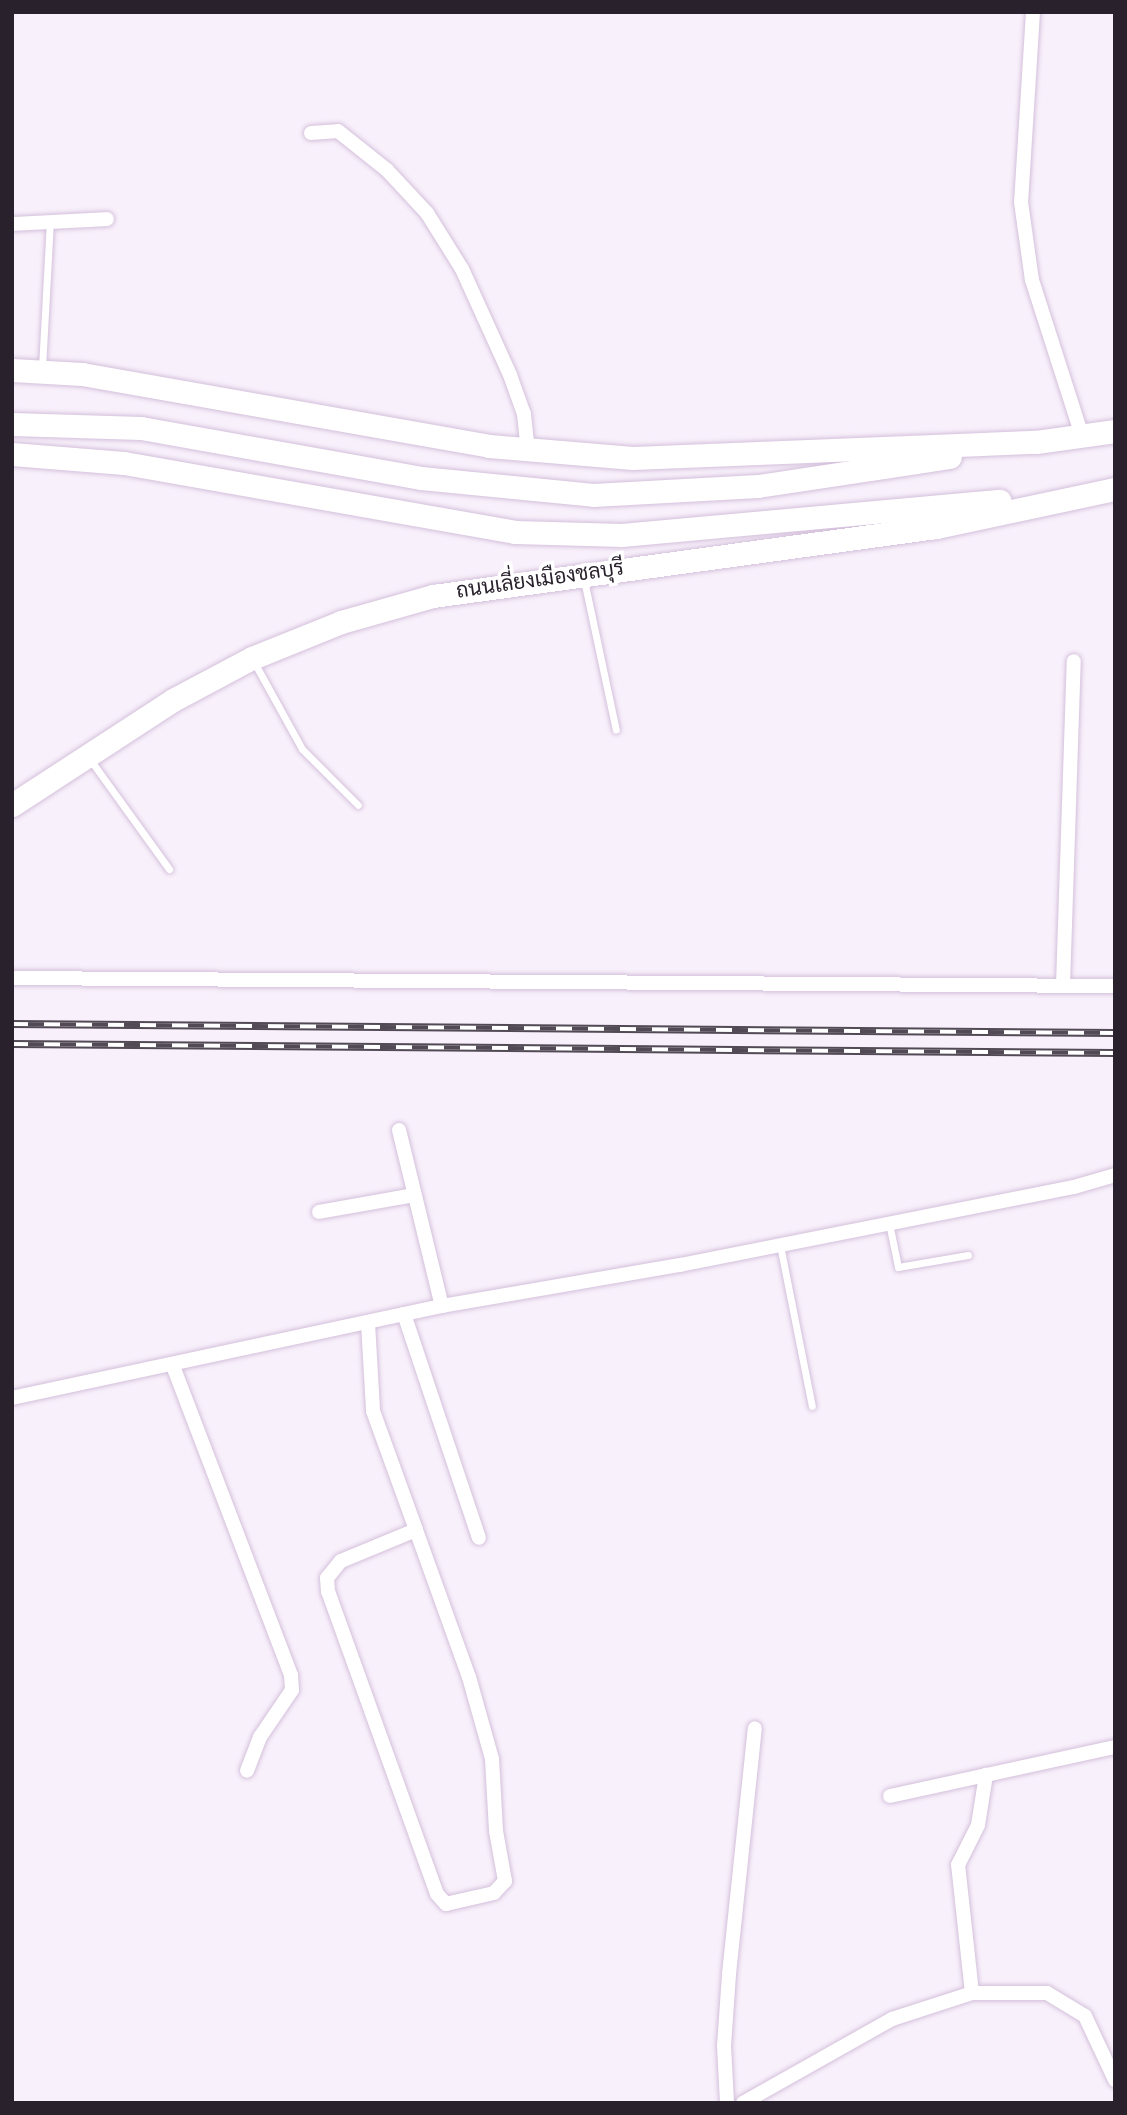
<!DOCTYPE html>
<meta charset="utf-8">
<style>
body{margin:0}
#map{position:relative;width:1127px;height:2115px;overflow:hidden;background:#f8f0fb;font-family:Bitter,Sarabun,serif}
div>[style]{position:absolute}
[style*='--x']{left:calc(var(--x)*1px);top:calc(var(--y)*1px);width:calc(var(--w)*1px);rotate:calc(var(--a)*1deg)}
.roads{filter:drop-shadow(0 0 2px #d4c0db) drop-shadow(0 0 2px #d4c0db)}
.service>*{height:7px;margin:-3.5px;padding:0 3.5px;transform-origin:3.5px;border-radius:3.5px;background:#fff}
.minor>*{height:14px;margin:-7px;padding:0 7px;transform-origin:7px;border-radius:7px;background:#fff}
.trunk>*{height:23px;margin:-11.5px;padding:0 11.5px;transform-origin:11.5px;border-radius:11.5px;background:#fff}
.rail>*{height:8px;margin-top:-4px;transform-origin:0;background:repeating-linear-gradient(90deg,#fff 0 16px,#524a55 0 32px);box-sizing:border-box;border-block:2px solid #524a55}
span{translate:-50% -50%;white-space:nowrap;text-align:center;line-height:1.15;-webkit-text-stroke:7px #fff;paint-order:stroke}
.street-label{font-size:21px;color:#29212c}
.frame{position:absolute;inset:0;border:14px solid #29212c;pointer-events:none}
</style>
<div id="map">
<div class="roads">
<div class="service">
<div style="--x:42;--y:368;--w:146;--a:-86.9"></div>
<div style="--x:584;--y:580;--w:153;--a:78"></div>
<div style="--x:254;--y:662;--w:99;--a:61.1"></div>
<div style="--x:302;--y:749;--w:79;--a:45"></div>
<div style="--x:89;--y:758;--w:137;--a:54.2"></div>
<div style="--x:889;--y:1223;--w:45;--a:78.4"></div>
<div style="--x:898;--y:1267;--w:71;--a:-9.7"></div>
<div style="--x:780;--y:1245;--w:164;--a:78.8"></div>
</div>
<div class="minor">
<div style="--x:1033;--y:12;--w:190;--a:93.6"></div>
<div style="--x:1021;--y:202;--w:79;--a:82"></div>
<div style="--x:1032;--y:280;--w:164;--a:72.2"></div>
<div style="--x:311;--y:133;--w:27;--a:-4"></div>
<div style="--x:338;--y:131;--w:63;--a:38.5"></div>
<div style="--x:387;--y:170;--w:59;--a:47.1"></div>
<div style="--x:427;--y:213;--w:66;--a:58"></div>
<div style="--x:462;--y:269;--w:116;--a:65.6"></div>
<div style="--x:510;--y:375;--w:41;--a:70.3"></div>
<div style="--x:524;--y:414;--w:36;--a:84"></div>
<div style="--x:12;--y:224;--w:95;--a:-3"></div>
<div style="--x:12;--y:978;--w:1103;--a:0.42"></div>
<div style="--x:1063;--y:985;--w:324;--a:-88.1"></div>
<div style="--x:399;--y:1130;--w:181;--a:76.3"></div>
<div style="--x:319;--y:1212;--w:97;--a:-10.1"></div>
<div style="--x:404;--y:1314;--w:236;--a:71.5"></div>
<div style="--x:368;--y:1323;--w:88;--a:86.7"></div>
<div style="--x:373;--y:1411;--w:127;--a:70.1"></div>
<div style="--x:416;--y:1530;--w:156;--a:70.2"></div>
<div style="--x:469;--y:1677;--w:85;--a:74.3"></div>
<div style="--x:492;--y:1759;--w:72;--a:86.8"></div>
<div style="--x:496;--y:1831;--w:51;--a:79.8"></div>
<div style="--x:505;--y:1881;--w:16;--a:133"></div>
<div style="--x:494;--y:1893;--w:49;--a:167.1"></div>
<div style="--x:446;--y:1904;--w:13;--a:-132"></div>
<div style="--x:437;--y:1894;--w:321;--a:-109.8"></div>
<div style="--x:328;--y:1592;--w:14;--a:-94"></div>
<div style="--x:327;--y:1578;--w:22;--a:-51"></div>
<div style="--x:341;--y:1561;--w:81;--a:-22.5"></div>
<div style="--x:173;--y:1366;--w:331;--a:69.1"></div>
<div style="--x:291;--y:1675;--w:15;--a:86"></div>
<div style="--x:292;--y:1690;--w:57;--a:124.2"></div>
<div style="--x:260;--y:1737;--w:36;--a:111"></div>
<div style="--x:12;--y:1398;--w:440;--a:-12.1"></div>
<div style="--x:442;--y:1306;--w:242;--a:-9.8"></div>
<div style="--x:680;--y:1265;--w:402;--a:-11.2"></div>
<div style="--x:1074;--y:1187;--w:43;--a:-16.3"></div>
<div style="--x:890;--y:1796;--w:230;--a:-12.3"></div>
<div style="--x:972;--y:1993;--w:129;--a:-96.2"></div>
<div style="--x:958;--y:1865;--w:45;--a:-63.4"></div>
<div style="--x:978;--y:1825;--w:51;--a:-80.9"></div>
<div style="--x:727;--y:2103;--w:57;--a:-93"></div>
<div style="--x:724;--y:2046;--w:72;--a:-86"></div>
<div style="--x:729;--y:1974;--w:247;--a:-84"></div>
<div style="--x:743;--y:2103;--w:171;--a:-29.4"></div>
<div style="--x:892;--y:2019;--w:84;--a:-18"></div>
<div style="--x:972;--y:1993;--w:75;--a:0"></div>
<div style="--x:1047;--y:1993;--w:44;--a:31.2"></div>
<div style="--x:1085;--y:2016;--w:71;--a:64.9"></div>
</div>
<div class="trunk">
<div style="--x:12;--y:370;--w:70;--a:3.3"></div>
<div style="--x:82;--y:374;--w:413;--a:10"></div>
<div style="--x:489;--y:446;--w:144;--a:4.8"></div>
<div style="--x:633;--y:458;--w:403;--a:-2.3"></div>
<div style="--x:1036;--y:442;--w:80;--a:-7.9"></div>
<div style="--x:12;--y:424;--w:129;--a:1.8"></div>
<div style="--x:141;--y:428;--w:284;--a:10.1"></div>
<div style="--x:421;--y:478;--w:173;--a:5.6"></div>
<div style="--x:593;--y:495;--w:165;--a:-3.1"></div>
<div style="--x:758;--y:486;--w:194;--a:-8.6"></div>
<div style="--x:12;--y:454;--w:112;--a:4.6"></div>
<div style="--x:124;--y:463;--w:397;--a:10"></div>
<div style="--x:515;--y:532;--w:107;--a:1.6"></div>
<div style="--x:622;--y:535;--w:379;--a:-5.2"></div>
<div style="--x:12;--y:805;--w:192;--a:-33.1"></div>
<div style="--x:173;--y:700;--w:89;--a:-28"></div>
<div style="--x:252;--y:658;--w:96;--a:-22"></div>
<div style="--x:341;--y:622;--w:96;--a:-15.8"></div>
<div style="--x:433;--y:596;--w:508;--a:-7.81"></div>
<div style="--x:936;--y:527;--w:183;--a:-12"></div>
</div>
</div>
<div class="rail">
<div style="--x:12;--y:1024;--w:1103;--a:0.47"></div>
<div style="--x:12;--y:1044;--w:1103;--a:0.47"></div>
</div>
<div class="street-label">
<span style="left:540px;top:579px;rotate:-8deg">ถนนเลี่ยงเมืองชลบุรี</span>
</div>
<div class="frame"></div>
</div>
